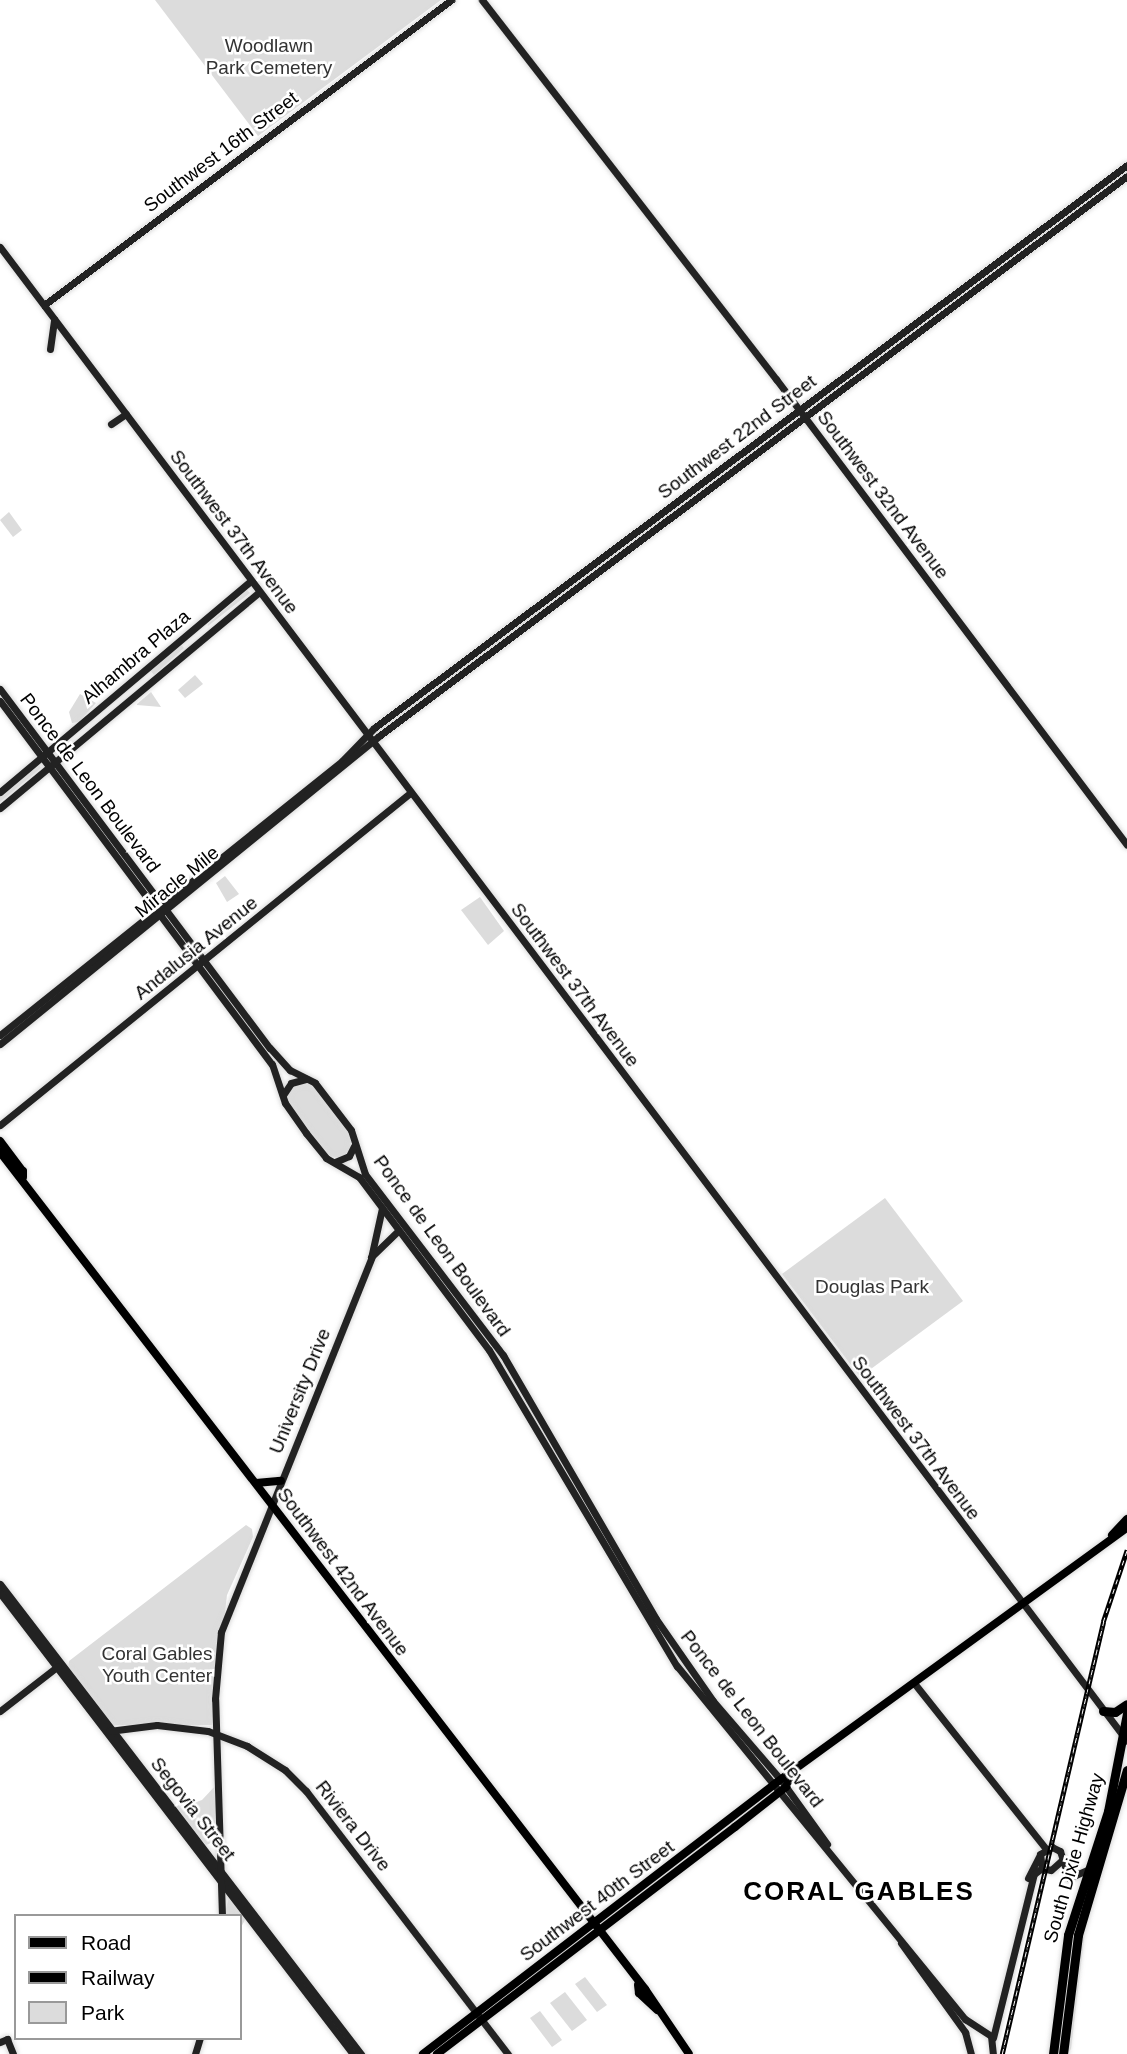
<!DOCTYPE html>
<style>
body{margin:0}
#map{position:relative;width:1127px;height:2054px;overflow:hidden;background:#fff;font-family:Helvetica,sans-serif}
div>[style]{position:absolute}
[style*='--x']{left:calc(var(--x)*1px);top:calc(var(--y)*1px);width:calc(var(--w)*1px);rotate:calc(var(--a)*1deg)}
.green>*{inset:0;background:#dcdcdc}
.roads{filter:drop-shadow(0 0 2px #dbdbdb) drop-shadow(0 0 2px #dbdbdb)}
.secondary>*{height:7px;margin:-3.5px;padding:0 3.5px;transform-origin:3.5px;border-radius:3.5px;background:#222}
.primary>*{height:8px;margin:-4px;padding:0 4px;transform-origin:4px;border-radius:4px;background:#000}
.highway>*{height:9px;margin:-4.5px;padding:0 4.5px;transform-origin:4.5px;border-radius:4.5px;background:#000}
.rail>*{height:4.5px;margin-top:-2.25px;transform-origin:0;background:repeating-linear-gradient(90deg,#fff 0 5px,#000 0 10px);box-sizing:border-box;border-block:2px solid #000}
span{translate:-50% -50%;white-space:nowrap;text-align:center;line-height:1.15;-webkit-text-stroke:5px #fff;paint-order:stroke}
.park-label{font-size:19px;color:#333}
.street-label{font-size:19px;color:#000}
.district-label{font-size:26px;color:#000;font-weight:700;letter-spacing:2px}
.legend{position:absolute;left:14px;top:1914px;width:228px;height:126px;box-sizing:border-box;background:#fff;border:2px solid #999;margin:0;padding:9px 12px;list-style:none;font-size:21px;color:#000}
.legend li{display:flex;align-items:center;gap:14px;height:35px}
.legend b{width:35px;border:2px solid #999}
</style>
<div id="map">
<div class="green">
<div style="clip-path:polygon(155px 0,441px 0,258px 136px)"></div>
<div style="clip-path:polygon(9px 512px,22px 530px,13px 537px,0 520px)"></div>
<div style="clip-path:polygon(247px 590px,250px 593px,208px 626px,208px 624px)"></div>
<div style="clip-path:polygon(181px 645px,184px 648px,154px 675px,150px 670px)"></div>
<div style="clip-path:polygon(195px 675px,203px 684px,185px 698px,178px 690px)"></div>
<div style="clip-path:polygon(151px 692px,161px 707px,137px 705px,137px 704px)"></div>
<div style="clip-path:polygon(80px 694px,96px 703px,79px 722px,72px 723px,69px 712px)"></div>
<div style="clip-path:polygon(39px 765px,41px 768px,0 802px,0 797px)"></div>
<div style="clip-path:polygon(225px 876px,239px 894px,227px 902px,216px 883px)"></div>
<div style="clip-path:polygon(480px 897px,504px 931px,488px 945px,461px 910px)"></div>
<div style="clip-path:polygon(310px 1082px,351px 1135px,351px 1150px,341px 1158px,329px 1156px,288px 1106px,287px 1092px,297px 1083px)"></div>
<div style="clip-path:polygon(885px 1198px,963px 1301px,860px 1377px,782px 1274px)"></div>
<div style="clip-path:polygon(246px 1525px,252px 1529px,253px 1537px,227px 1595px,212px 1725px,112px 1725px,68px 1668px,69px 1661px)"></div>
<div style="clip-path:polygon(216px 1785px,216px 1841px,206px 1845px,175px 1808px,185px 1800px,190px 1804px,202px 1800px)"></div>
<div style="clip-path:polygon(229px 1897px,246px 1918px,240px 1929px,240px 1916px,224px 1916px)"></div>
<div style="clip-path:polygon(1086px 1922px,1071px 2049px,1067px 2054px,1083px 1932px)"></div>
<div style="clip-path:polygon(585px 1977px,607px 2005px,597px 2012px,575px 1984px)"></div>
<div style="clip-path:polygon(565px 1992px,587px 2020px,572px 2031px,550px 2003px)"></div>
<div style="clip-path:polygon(540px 2011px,562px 2040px,552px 2047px,530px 2018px)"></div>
</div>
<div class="roads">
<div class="secondary">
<div style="--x:482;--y:0;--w:480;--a:52.2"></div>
<div style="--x:776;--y:379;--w:583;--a:53.01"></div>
<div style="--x:0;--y:247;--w:1871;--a:52.97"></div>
<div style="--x:44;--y:305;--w:509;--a:-36.85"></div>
<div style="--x:50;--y:349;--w:30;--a:-82"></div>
<div style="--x:111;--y:424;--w:18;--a:-34"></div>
<div style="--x:0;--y:689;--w:449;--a:53.1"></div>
<div style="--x:270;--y:1048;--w:30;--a:48"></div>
<div style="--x:290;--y:1070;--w:28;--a:27"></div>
<div style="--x:315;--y:1083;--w:59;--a:52.5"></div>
<div style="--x:351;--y:1130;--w:46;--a:72.3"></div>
<div style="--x:365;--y:1174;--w:228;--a:52.7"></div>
<div style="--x:503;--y:1355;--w:305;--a:59.9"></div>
<div style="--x:656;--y:1619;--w:100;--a:55.2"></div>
<div style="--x:713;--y:1701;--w:104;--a:49.3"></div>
<div style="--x:781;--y:1780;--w:79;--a:54.3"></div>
<div style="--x:0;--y:701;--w:454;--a:53.2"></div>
<div style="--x:272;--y:1064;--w:41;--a:71.6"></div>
<div style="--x:285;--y:1103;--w:37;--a:55"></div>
<div style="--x:306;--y:1133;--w:32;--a:51"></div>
<div style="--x:326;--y:1158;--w:38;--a:30"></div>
<div style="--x:359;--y:1177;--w:216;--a:53.1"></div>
<div style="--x:489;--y:1350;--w:368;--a:59.3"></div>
<div style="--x:677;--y:1666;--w:456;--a:50.8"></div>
<div style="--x:965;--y:2019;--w:31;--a:33"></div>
<div style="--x:991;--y:2036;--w:18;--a:84"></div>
<div style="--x:0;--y:792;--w:328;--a:-40.1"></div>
<div style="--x:0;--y:808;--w:337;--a:-39.8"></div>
<div style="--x:0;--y:1035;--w:438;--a:-38.7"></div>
<div style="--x:342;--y:761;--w:46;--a:-45.9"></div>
<div style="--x:374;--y:728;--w:940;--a:-36.78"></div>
<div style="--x:0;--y:1044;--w:488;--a:-39.1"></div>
<div style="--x:379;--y:736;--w:934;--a:-36.82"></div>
<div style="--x:283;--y:1095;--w:14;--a:-56"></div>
<div style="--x:291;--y:1083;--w:16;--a:-15"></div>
<div style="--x:0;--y:1125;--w:528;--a:-39"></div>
<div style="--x:335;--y:1162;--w:15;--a:-23"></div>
<div style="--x:349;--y:1156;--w:11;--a:-63"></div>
<div style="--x:371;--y:1257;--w:37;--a:-44"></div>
<div style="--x:0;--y:1584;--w:593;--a:52.47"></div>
<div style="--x:0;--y:1593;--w:581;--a:52.56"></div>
<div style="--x:914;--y:1683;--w:212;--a:51.5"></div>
<div style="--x:0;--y:1711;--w:73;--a:-37.8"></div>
<div style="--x:109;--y:1731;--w:48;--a:-7.1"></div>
<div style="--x:157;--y:1725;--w:51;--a:6.7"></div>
<div style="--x:208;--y:1731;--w:42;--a:21"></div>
<div style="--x:247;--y:1746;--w:45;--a:32.3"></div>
<div style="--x:285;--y:1770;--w:30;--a:45"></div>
<div style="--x:306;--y:1791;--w:332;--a:52.5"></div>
<div style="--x:1042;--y:1868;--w:14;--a:-98"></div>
<div style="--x:1040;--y:1854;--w:14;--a:-30"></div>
<div style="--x:1052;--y:1847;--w:9;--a:27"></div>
<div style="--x:1060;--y:1851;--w:28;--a:72"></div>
<div style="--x:1069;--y:1878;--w:20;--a:-24"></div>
<div style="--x:1042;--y:1868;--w:9;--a:13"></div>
<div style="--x:1051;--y:1870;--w:13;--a:-42"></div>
<div style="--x:1028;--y:1878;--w:25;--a:-63"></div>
<div style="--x:222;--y:1916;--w:217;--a:-91.8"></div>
<div style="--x:215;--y:1699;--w:67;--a:-84.9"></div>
<div style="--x:221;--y:1632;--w:403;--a:-68.1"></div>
<div style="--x:371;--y:1258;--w:51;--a:-77.6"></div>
<div style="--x:901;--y:1943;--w:110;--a:54.3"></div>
<div style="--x:965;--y:2032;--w:23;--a:75"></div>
<div style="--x:993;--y:2038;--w:169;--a:-76"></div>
<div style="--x:1034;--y:1874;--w:10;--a:-37"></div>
<div style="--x:0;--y:2042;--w:8;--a:-23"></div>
<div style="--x:7;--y:2039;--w:16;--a:68"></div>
<div style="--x:195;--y:2054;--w:17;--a:-73"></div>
</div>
<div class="primary">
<div style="--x:0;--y:1141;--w:38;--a:53"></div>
<div style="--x:23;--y:1171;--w:6;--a:90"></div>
<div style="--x:0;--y:1152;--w:1057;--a:52.38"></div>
<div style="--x:645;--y:1989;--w:78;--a:55.9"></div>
<div style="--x:256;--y:1483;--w:25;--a:-5"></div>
<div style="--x:1112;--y:1535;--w:22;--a:-47"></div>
<div style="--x:638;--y:1985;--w:8;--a:83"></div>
<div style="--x:639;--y:1993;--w:25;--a:43"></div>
<div style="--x:423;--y:2054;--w:441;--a:-37.5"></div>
<div style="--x:773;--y:1785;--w:437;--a:-36"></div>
<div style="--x:437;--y:2054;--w:375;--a:-37.3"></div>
<div style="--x:735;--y:1827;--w:65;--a:-38.1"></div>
<div style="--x:786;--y:1787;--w:12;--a:-66"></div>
</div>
<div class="highway">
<div style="--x:1103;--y:1711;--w:12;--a:5"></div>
<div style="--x:1115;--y:1712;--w:14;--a:-34"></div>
<div style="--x:1053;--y:2054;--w:120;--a:-82.8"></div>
<div style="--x:1068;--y:1935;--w:130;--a:-72.1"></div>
<div style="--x:1108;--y:1811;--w:100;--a:-79"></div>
<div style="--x:1063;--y:2054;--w:120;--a:-82.8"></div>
<div style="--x:1078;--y:1935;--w:172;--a:-73.5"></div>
</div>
</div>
<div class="rail">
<div style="--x:1002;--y:2054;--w:444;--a:-76.8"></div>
<div style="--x:1103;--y:1622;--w:76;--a:-71.6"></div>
</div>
<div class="park-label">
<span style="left:269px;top:57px">Woodlawn<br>Park Cemetery</span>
<span style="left:872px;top:1287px">Douglas Park</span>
<span style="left:157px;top:1665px">Coral Gables<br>Youth Center</span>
</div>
<div class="street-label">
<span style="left:221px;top:152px;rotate:-37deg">Southwest 16th Street</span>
<span style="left:737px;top:437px;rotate:-37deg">Southwest 22nd Street</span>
<span style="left:883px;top:495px;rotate:53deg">Southwest 32nd Avenue</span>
<span style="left:234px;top:532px;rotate:53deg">Southwest 37th Avenue</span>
<span style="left:136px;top:657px;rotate:-40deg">Alhambra Plaza</span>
<span style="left:90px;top:783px;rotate:53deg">Ponce de Leon Boulevard</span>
<span style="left:177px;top:882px;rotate:-39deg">Miracle Mile</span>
<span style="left:196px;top:948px;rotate:-39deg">Andalusia Avenue</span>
<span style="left:575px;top:985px;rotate:53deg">Southwest 37th Avenue</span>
<span style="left:442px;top:1246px;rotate:54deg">Ponce de Leon Boulevard</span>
<span style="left:300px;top:1391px;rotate:-68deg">University Drive</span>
<span style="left:916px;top:1438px;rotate:53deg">Southwest 37th Avenue</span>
<span style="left:343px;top:1572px;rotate:53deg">Southwest 42nd Avenue</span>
<span style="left:752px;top:1719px;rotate:52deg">Ponce de Leon Boulevard</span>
<span style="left:193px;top:1809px;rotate:52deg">Segovia Street</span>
<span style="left:353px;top:1826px;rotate:52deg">Riviera Drive</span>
<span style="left:1074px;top:1858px;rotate:-74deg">South Dixie Highway</span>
<span style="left:597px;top:1901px;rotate:-37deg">Southwest 40th Street</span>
</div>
<div class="district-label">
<span style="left:859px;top:1892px">CORAL GABLES</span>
</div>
<ul class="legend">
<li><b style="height:9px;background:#000"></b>Road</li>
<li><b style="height:9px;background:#000"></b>Railway</li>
<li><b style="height:19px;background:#dcdcdc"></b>Park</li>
</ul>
</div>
